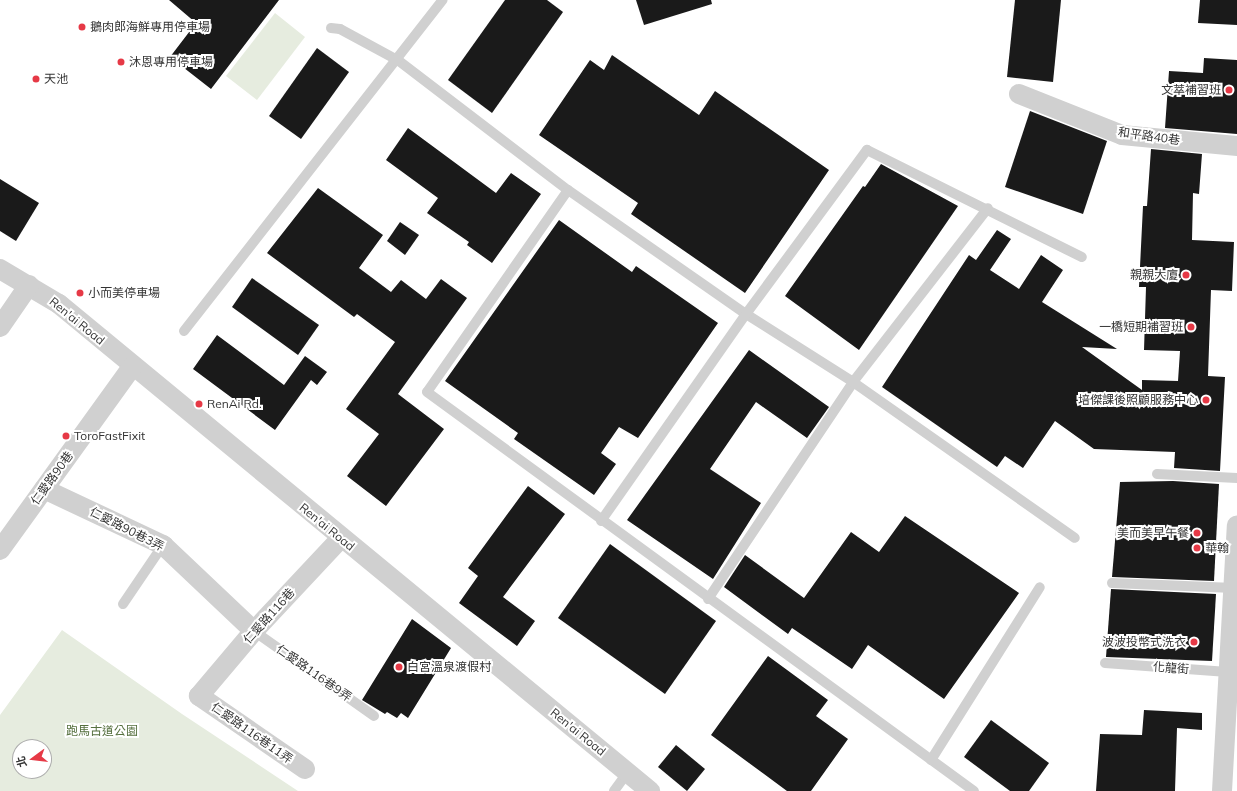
<!DOCTYPE html>
<meta charset="utf-8">
<style>
body{margin:0}
#map{position:relative;width:1237px;height:791px;overflow:hidden;background:#fff;font-family:Mulish,"Noto Sans TC",sans-serif}
div>[style]{position:absolute}
[style*='--x']{left:calc(var(--x)*1px);top:calc(var(--y)*1px);width:calc(var(--w)*1px);rotate:calc(var(--a)*1deg)}
.green>*{inset:0;background:#e6ecdf}
.building>*{inset:0;background:#1a1a1a}
.lane>*{height:10px;margin:-5px;padding:0 5px;transform-origin:5px;border-radius:5px;background:#d0d0d0}
.street>*{height:20px;margin:-10px;padding:0 10px;transform-origin:10px;border-radius:10px;background:#d0d0d0}
.dots>*{width:11px;height:11px;translate:-50% -50%;box-sizing:border-box;border:2px solid #fff;border-radius:50%}
span{translate:-50% -50%;white-space:nowrap;text-align:center;line-height:1.15;-webkit-text-stroke:4px #fff;paint-order:stroke}
.poi-label{font-size:12px;color:#333}
.left{translate:0 -50%;text-align:left}
.right{translate:-100% -50%;text-align:right}
.street-label{font-size:12px;color:#333}
.park-label{font-size:12px;color:#56703f}
.north{position:absolute;left:12px;top:739px;width:40px;height:40px;box-sizing:border-box;background:#fff;border:1px solid #adadad;border-radius:50%;rotate:255deg;font-size:11px;font-weight:700;line-height:16px;text-align:center;color:#333}
.north::after{content:'';display:block;margin:auto;width:14px;height:18px;background:#e63946;clip-path:polygon(50% 0,100% 100%,50% 72%,0 100%)}
</style>
<div id="map">
<div class="green">
<div style="clip-path:polygon(275px 13px,305px 37px,257px 100px,226px 76px)"></div>
<div style="clip-path:polygon(evenodd,62px 630px,182px 714px,298px 791px,0 791px,0 715px,62px 630px,20px 747px,44px 747px,44px 771px,20px 771px,20px 747px)"></div>
</div>
<div class="building">
<div style="clip-path:polygon(169px 0,279px 0,211px 89px,170px 57px,196px 23px)"></div>
<div style="clip-path:polygon(505px 0,547px 0,563px 12px,492px 113px,448px 80px)"></div>
<div style="clip-path:polygon(636px 0,711px 0,712px 4px,644px 25px)"></div>
<div style="clip-path:polygon(1015px 0,1061px 0,1053px 82px,1007px 77px)"></div>
<div style="clip-path:polygon(1200px 0,1237px 0,1237px 25px,1198px 23px)"></div>
<div style="clip-path:polygon(317px 48px,349px 72px,301px 139px,269px 116px)"></div>
<div style="clip-path:polygon(612px 55px,699px 115px,715px 91px,829px 170px,745px 293px,631px 214px,638px 203px,539px 135px,590px 60px,604px 70px)"></div>
<div style="clip-path:polygon(1204px 58px,1237px 60px,1237px 134px,1165px 128px,1169px 71px,1203px 73px)"></div>
<div style="clip-path:polygon(1030px 111px,1107px 141px,1083px 214px,1005px 187px)"></div>
<div style="clip-path:polygon(408px 128px,496px 193px,511px 173px,541px 194px,492px 263px,467px 245px,469px 242px,427px 213px,438px 198px,386px 160px)"></div>
<div style="clip-path:polygon(1151px 149px,1202px 154px,1199px 194px,1193px 193px,1192px 240px,1234px 242px,1232px 291px,1211px 290px,1208px 376px,1225px 377px,1220px 471px,1174px 468px,1175px 452px,1094px 449px,1055px 421px,1023px 468px,1005px 456px,997px 467px,882px 387px,969px 255px,976px 260px,997px 230px,1011px 239px,990px 270px,1019px 289px,1041px 255px,1063px 270px,1042px 302px,1117px 349px,1082px 347px,1142px 390px,1142px 380px,1178px 381px,1180px 351px,1144px 350px,1146px 287px,1139px 287px,1143px 206px,1147px 206px)"></div>
<div style="clip-path:polygon(881px 164px,958px 206px,859px 350px,785px 296px,863px 186px,865px 187px)"></div>
<div style="clip-path:polygon(0 179px,39px 203px,16px 241px,0 231px)"></div>
<div style="clip-path:polygon(318px 188px,383px 235px,359px 268px,391px 292px,401px 280px,426px 299px,441px 279px,467px 298px,398px 394px,444px 429px,386px 506px,347px 476px,379px 434px,346px 409px,395px 342px,357px 314px,354px 317px,267px 253px)"></div>
<div style="clip-path:polygon(559px 220px,632px 272px,636px 266px,718px 323px,638px 438px,619px 427px,601px 453px,616px 464px,594px 495px,514px 439px,518px 433px,445px 381px)"></div>
<div style="clip-path:polygon(400px 222px,419px 235px,405px 255px,387px 241px)"></div>
<div style="clip-path:polygon(252px 278px,319px 325px,298px 355px,232px 307px)"></div>
<div style="clip-path:polygon(217px 335px,284px 385px,305px 356px,327px 372px,317px 385px,311px 380px,275px 430px,193px 369px)"></div>
<div style="clip-path:polygon(749px 350px,829px 407px,807px 438px,756px 402px,710px 469px,761px 503px,713px 579px,627px 520px)"></div>
<div style="clip-path:polygon(1173px 481px,1219px 484px,1214px 581px,1112px 577px,1120px 482px)"></div>
<div style="clip-path:polygon(528px 486px,565px 514px,503px 597px,535px 621px,517px 646px,459px 603px,478px 576px,468px 568px)"></div>
<div style="clip-path:polygon(905px 516px,1019px 593px,944px 699px,868px 645px,852px 669px,792px 628px,788px 634px,724px 587px,745px 555px,804px 598px,851px 532px,879px 552px)"></div>
<div style="clip-path:polygon(610px 544px,716px 621px,665px 694px,558px 618px)"></div>
<div style="clip-path:polygon(1111px 589px,1216px 594px,1212px 661px,1106px 657px)"></div>
<div style="clip-path:polygon(412px 619px,451px 648px,408px 718px,401px 713px,397px 718px,387px 712px,385px 714px,362px 700px)"></div>
<div style="clip-path:polygon(768px 656px,828px 700px,816px 716px,848px 739px,811px 791px,787px 791px,711px 735px)"></div>
<div style="clip-path:polygon(1144px 710px,1202px 713px,1202px 730px,1177px 728px,1175px 791px,1096px 791px,1100px 734px,1142px 735px)"></div>
<div style="clip-path:polygon(991px 720px,1049px 763px,1029px 791px,1010px 791px,964px 757px)"></div>
<div style="clip-path:polygon(676px 745px,705px 769px,687px 791px,658px 767px)"></div>
</div>
<div class="lane">
<div style="--x:331;--y:28;--w:9;--a:6"></div>
<div style="--x:340;--y:29;--w:67;--a:28.5"></div>
<div style="--x:399;--y:61;--w:213;--a:37.4"></div>
<div style="--x:568;--y:190;--w:217;--a:34.9"></div>
<div style="--x:746;--y:314;--w:127;--a:32.4"></div>
<div style="--x:853;--y:382;--w:271;--a:35.1"></div>
<div style="--x:568;--y:190;--w:246;--a:124.9"></div>
<div style="--x:427;--y:392;--w:677;--a:36.11"></div>
<div style="--x:184;--y:331;--w:420;--a:-52"></div>
<div style="--x:1157;--y:474;--w:80;--a:2.9"></div>
<div style="--x:601;--y:521;--w:253;--a:-55"></div>
<div style="--x:746;--y:314;--w:204;--a:-53.6"></div>
<div style="--x:867;--y:150;--w:240;--a:26.5"></div>
<div style="--x:1112;--y:583;--w:122;--a:2.3"></div>
<div style="--x:708;--y:599;--w:261;--a:-56.2"></div>
<div style="--x:853;--y:382;--w:220;--a:-52.2"></div>
<div style="--x:123;--y:604;--w:71;--a:-55.9"></div>
<div style="--x:254;--y:631;--w:147;--a:35.3"></div>
<div style="--x:1105;--y:663;--w:123;--a:4.2"></div>
<div style="--x:931;--y:760;--w:204;--a:-57.8"></div>
<div style="--x:614;--y:791;--w:24;--a:-54"></div>
</div>
<div class="street">
<div style="--x:1019;--y:94;--w:111;--a:21.7"></div>
<div style="--x:1122;--y:135;--w:116;--a:5.5"></div>
<div style="--x:0;--y:269;--w:69;--a:30.7"></div>
<div style="--x:59;--y:304;--w:766;--a:39.49"></div>
<div style="--x:0;--y:327;--w:51;--a:-55.4"></div>
<div style="--x:44;--y:489;--w:132;--a:25.2"></div>
<div style="--x:163;--y:545;--w:125;--a:43.4"></div>
<div style="--x:0;--y:550;--w:226;--a:-54.2"></div>
<div style="--x:305;--y:769;--w:129;--a:-145.4"></div>
<div style="--x:199;--y:696;--w:85;--a:-49.8"></div>
<div style="--x:254;--y:631;--w:127;--a:-46.9"></div>
<div style="--x:1222;--y:791;--w:266;--a:-86.8"></div>
</div>
<div class="dots">
<div style="left:82px;top:27px;background:#e63946"></div>
<div style="left:121px;top:62px;background:#e63946"></div>
<div style="left:36px;top:79px;background:#e63946"></div>
<div style="left:1229px;top:90px;background:#e63946"></div>
<div style="left:1186px;top:275px;background:#e63946"></div>
<div style="left:80px;top:293px;background:#e63946"></div>
<div style="left:1191px;top:327px;background:#e63946"></div>
<div style="left:1206px;top:400px;background:#e63946"></div>
<div style="left:199px;top:404px;background:#e63946"></div>
<div style="left:66px;top:436px;background:#e63946"></div>
<div style="left:1197px;top:533px;background:#e63946"></div>
<div style="left:1197px;top:548px;background:#e63946"></div>
<div style="left:1194px;top:642px;background:#e63946"></div>
<div style="left:399px;top:667px;background:#e63946"></div>
</div>
<div class="poi-label">
<span class="left" style="left:90px;top:27px">鵝肉郎海鮮專用停車場</span>
<span class="left" style="left:129px;top:62px">沐恩專用停車場</span>
<span class="left" style="left:44px;top:79px">天池</span>
<span class="right" style="left:1221px;top:90px">文萃補習班</span>
<span class="right" style="left:1178px;top:275px">親親大廈</span>
<span class="left" style="left:88px;top:293px">小而美停車場</span>
<span class="right" style="left:1183px;top:327px">一橋短期補習班</span>
<span class="right" style="left:1198px;top:400px">培傑課後照顧服務中心</span>
<span class="left" style="left:207px;top:404px">RenAi Rd.</span>
<span class="left" style="left:74px;top:436px">ToroFastFixit</span>
<span class="right" style="left:1189px;top:533px">美而美早午餐</span>
<span class="left" style="left:1205px;top:548px">華翰</span>
<span class="right" style="left:1186px;top:642px">波波投幣式洗衣</span>
<span class="left" style="left:407px;top:667px">白宮溫泉渡假村</span>
</div>
<div class="street-label">
<span style="left:1149px;top:136px;rotate:8deg">和平路40巷</span>
<span style="left:77px;top:321px;rotate:39deg">Ren'ai Road</span>
<span style="left:52px;top:478px;rotate:-54deg">仁愛路90巷</span>
<span style="left:327px;top:527px;rotate:39deg">Ren'ai Road</span>
<span style="left:127px;top:529px;rotate:27deg">仁愛路90巷3弄</span>
<span style="left:269px;top:616px;rotate:-48deg">仁愛路116巷</span>
<span style="left:1171px;top:668px;rotate:4deg">化龍街</span>
<span style="left:314px;top:673px;rotate:35deg">仁愛路116巷9弄</span>
<span style="left:578px;top:732px;rotate:39deg">Ren'ai Road</span>
<span style="left:252px;top:733px;rotate:35deg">仁愛路116巷11弄</span>
</div>
<div class="park-label">
<span style="left:102px;top:731px">跑馬古道公園</span>
</div>
<div class="north">北</div>
</div>
